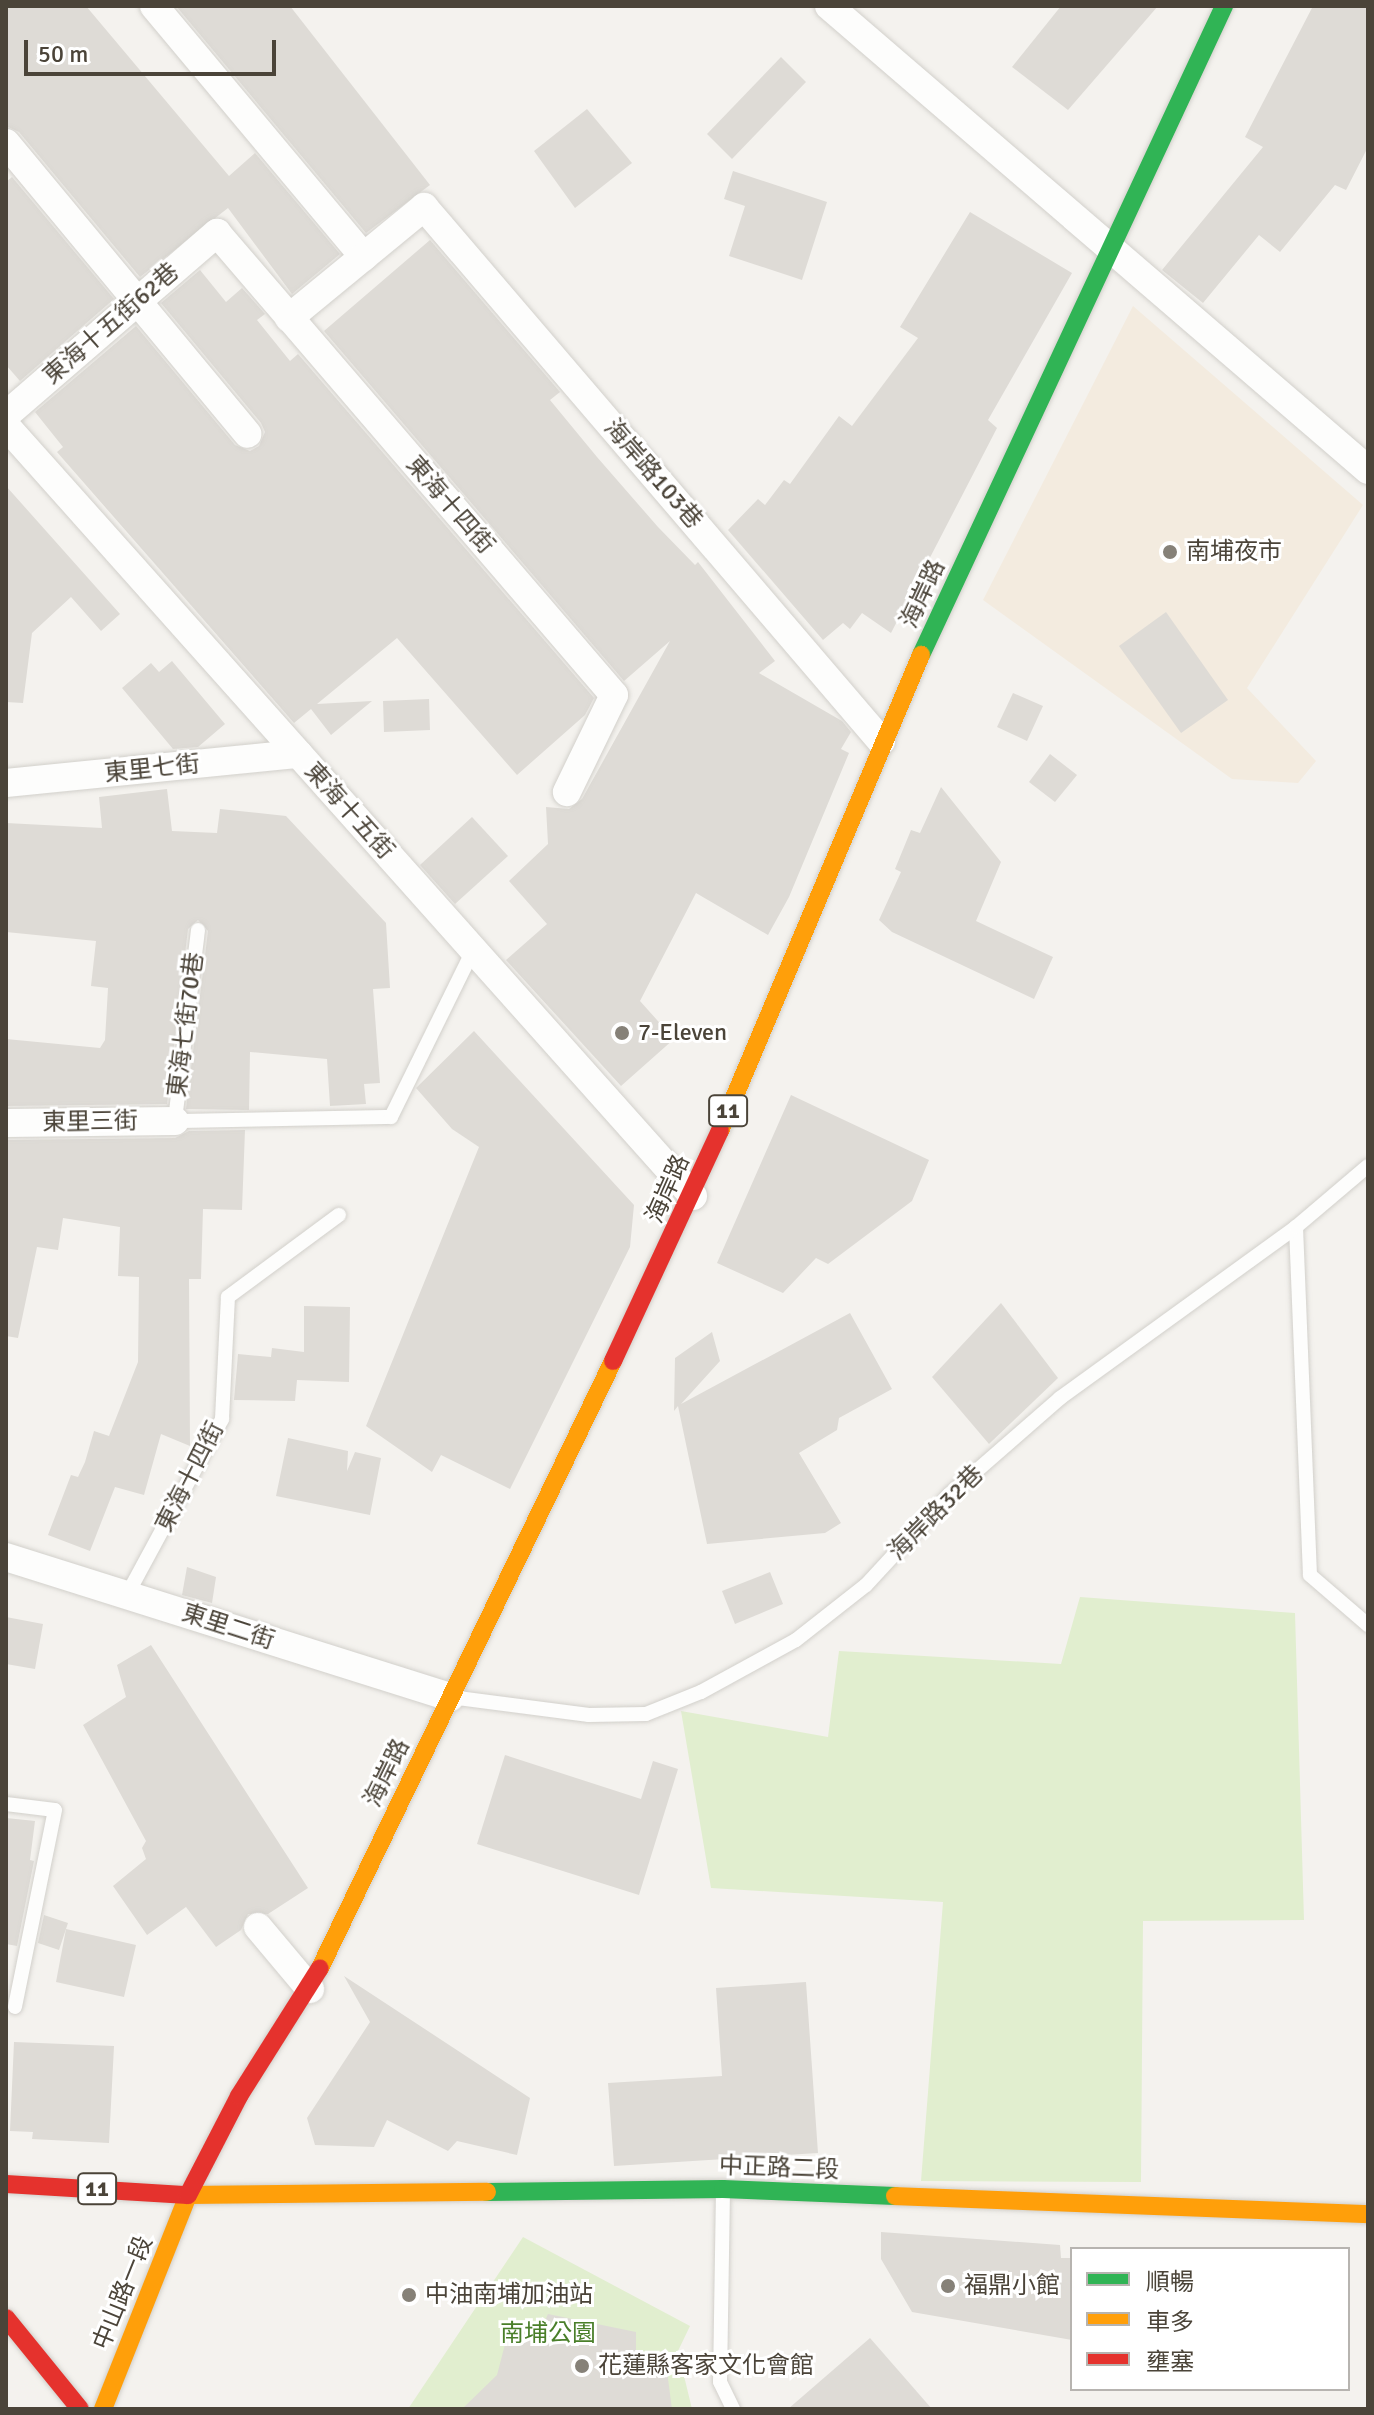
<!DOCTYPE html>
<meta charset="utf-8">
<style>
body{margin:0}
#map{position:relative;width:1374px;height:2415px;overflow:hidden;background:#f4f2ee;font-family:Signika,"Noto Sans TC",sans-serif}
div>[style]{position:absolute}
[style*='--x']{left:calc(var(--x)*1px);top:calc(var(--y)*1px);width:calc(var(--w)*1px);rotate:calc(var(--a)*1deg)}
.commercial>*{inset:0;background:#f3ebdf}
.green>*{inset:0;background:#e1eecf}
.building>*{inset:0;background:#dedbd6}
.roads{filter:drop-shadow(0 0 2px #d2d0cb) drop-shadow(0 0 2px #d2d0cb)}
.lane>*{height:14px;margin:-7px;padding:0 7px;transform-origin:7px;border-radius:7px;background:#fdfdfc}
.street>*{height:28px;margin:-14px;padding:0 14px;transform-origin:14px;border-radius:14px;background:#fdfdfc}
.fast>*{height:18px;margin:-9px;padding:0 9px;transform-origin:9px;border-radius:9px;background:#30b455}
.slow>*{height:18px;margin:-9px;padding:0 9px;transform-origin:9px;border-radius:9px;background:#ff9f0a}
.jam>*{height:18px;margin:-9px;padding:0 9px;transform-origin:9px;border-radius:9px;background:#e5322d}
.dots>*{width:22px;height:22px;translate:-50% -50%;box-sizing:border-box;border:4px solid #fff;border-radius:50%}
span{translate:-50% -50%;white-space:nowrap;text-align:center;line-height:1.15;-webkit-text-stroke:6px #fff;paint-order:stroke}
.shield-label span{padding:2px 6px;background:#fff;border:2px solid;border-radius:6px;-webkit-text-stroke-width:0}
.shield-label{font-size:22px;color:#4b4439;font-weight:700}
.street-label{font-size:24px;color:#4b4439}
.poi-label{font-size:24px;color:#4b4439}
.left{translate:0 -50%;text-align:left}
.park-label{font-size:24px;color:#4a7f2a}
.frame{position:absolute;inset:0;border:8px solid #4b4439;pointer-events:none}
.legend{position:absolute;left:1070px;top:2247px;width:280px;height:144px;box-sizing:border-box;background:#fff;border:2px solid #b7b4b0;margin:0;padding:10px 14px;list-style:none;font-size:24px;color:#4b4439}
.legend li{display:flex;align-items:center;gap:16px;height:40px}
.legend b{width:40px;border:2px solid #b7b4b0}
.scale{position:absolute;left:24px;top:40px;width:252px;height:36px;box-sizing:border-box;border:4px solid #4b4439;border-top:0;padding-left:10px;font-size:24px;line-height:28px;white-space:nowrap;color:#4b4439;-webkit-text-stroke:6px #fff;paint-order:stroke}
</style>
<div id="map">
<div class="commercial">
<div style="clip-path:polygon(1133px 306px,1363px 505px,1247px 688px,1316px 761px,1298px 783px,1232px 779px,983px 600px)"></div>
</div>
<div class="green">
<div style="clip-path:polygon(1080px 1597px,1295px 1613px,1304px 1920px,1143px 1921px,1141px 2182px,921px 2181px,943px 1902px,711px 1888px,681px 1711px,828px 1737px,839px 1651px,1061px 1664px)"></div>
<div style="clip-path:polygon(523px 2237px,690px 2326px,678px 2351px,692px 2409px,408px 2409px)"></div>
</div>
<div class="building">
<div style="clip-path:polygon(6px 6px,86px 6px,229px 176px,255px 153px,340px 254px,292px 294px,228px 208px,140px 277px,19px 132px,6px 126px)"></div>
<div style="clip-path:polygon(176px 6px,290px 6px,430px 185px,366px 233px)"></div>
<div style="clip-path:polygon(1061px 6px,1158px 6px,1068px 110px,1012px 67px)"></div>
<div style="clip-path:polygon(1313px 6px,1368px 6px,1368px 147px,1346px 190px,1335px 185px,1280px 252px,1259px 235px,1203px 303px,1162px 270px,1263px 147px,1245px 137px)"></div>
<div style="clip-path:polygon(781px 57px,806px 82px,732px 159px,707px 134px)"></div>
<div style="clip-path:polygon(587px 109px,632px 163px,575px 208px,534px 151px)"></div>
<div style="clip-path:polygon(733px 171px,827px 202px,802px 280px,729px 256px,745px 206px,724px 199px)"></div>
<div style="clip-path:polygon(12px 177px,114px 299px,20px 381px,6px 365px,6px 182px)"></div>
<div style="clip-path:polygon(970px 212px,1072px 273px,988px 420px,997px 428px,891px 633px,862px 613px,850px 629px,843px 623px,823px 640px,728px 530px,758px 499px,765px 505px,784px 480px,790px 484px,839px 416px,852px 426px,918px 338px,900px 327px)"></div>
<div style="clip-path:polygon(430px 240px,560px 392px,550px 400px,597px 457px,658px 527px,695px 565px,698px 562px,775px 661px,759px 673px,842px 721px,851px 732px,841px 749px,849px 753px,789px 897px,768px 935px,696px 893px,640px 1001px,674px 1039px,621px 1086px,506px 960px,547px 924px,509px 881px,548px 844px,546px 807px,569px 809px,582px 799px,670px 641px,624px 681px,324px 331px)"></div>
<div style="clip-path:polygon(200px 270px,226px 302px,242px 288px,265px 314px,257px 320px,290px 361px,298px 354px,594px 698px,585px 715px,517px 775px,397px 638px,317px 704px,372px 701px,331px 735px,311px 709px,294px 723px,57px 452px,63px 447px,35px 412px,136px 326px,235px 445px,250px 451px,259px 446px,265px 432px,261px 423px,161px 303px)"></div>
<div style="clip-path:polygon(6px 486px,120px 614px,101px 631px,71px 597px,32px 633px,23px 703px,6px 702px)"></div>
<div style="clip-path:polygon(1166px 612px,1228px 700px,1181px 733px,1119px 646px)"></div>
<div style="clip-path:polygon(172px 661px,225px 724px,198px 747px,173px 749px,122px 688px,151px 663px,159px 672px)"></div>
<div style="clip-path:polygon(1013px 693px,1043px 706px,1027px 741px,997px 727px)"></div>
<div style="clip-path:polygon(429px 699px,430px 730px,384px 732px,383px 701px)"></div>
<div style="clip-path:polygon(1050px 754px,1077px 775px,1055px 802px,1029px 782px)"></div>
<div style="clip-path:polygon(941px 787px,1001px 862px,976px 921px,1053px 957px,1034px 999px,892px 932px,879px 920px,901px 872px,895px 869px,911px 830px,920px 833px)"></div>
<div style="clip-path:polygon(167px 789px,172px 831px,217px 833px,220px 809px,286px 816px,386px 923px,390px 988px,373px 989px,380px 1083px,364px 1084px,366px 1104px,330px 1106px,327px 1059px,250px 1052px,249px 1110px,186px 1109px,208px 931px,198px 920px,188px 929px,167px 1104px,6px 1106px,6px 1039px,100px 1048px,105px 1040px,108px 988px,91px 986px,96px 941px,6px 932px,6px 823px,102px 828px,99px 797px)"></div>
<div style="clip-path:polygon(472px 817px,508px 856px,455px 904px,420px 865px)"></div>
<div style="clip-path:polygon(474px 1031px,634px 1205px,630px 1247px,510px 1489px,441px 1455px,432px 1472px,366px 1426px,479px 1147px,452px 1129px,416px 1088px)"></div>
<div style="clip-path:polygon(791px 1095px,929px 1160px,912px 1201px,828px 1264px,816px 1258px,783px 1293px,717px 1263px)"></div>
<div style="clip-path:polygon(245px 1130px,242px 1210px,203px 1209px,201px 1279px,189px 1279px,190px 1446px,161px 1434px,144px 1495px,115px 1487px,90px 1551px,48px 1535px,71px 1475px,78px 1477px,85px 1462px,94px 1431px,109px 1436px,138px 1362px,139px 1277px,118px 1276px,120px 1227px,63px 1218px,58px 1250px,37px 1247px,18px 1338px,6px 1336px,6px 1140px,175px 1138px,189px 1131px)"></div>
<div style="clip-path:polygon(1001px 1303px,1058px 1378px,989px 1444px,932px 1377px)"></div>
<div style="clip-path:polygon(304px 1306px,350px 1307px,349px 1382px,297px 1380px,295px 1401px,234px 1400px,238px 1354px,271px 1357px,272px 1348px,304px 1352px)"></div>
<div style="clip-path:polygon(850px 1313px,892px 1389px,839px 1418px,837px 1430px,799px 1453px,841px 1523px,825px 1533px,707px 1544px,678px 1406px,674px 1411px,675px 1358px,712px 1332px,720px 1361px,681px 1404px)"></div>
<div style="clip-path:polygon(288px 1438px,348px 1451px,347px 1471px,355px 1452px,381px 1458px,370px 1515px,276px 1496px)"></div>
<div style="clip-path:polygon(187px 1567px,216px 1577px,212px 1603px,182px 1595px)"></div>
<div style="clip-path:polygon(770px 1572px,783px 1604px,735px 1624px,722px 1591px)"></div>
<div style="clip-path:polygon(6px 1617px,43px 1624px,35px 1669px,6px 1664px)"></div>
<div style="clip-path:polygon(151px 1645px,308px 1888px,268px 1914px,248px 1914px,241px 1930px,216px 1947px,186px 1907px,147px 1935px,113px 1886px,146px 1859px,142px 1848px,146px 1841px,83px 1725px,126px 1697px,117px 1665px)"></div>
<div style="clip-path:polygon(505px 1755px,641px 1799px,653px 1761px,678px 1769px,639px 1895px,477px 1844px)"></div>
<div style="clip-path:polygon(6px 1818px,35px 1821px,30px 1860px,34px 1861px,17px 1946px,6px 1944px)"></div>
<div style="clip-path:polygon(44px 1915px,68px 1923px,59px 1950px,38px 1943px)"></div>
<div style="clip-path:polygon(66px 1929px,136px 1945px,124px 1997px,56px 1982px)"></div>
<div style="clip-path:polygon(344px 1976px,530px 2098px,517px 2155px,457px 2141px,448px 2151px,387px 2120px,374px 2147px,315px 2145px,307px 2118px,370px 2022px)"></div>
<div style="clip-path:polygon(806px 1982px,818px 2153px,614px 2166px,608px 2083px,722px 2076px,716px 1988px)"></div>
<div style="clip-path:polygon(14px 2042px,114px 2046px,109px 2143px,32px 2139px,33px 2132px,10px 2131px)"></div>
<div style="clip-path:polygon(881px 2232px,1060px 2245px,1061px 2258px,1072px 2258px,1072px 2340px,912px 2312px,881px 2259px)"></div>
<div style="clip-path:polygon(548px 2314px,636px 2332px,636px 2354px,665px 2356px,672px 2409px,462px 2409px,497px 2375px,509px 2329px,536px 2341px)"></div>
<div style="clip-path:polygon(870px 2338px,932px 2409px,788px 2409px)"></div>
</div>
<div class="roads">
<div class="lane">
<div style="--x:198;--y:930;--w:192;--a:96.9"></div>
<div style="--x:175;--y:1121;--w:216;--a:-1.1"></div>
<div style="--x:391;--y:1117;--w:186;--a:-63.8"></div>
<div style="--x:1296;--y:1227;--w:348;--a:87.7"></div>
<div style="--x:1310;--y:1575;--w:77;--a:40.8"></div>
<div style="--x:127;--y:1595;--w:200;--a:-61.6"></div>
<div style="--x:222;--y:1419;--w:122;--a:-87.2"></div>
<div style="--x:228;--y:1297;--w:138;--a:-36.5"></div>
<div style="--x:458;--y:1698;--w:132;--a:7.4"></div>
<div style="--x:589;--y:1715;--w:57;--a:-1"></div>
<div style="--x:646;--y:1714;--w:59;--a:-21.8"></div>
<div style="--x:701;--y:1692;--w:108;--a:-28.7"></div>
<div style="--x:796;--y:1640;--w:89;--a:-38.2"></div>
<div style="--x:866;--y:1585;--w:124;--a:-47.3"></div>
<div style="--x:950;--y:1494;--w:146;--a:-41.1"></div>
<div style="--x:1060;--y:1398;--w:291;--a:-35.9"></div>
<div style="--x:1296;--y:1227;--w:94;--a:-40.3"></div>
<div style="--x:6;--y:1804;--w:49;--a:7"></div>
<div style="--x:55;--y:1810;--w:201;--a:101.5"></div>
<div style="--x:723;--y:2190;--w:192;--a:90.9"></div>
<div style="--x:720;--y:2382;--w:30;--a:64"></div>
</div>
<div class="street">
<div style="--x:154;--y:6;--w:327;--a:50.1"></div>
<div style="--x:829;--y:6;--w:711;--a:40.72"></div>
<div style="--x:6;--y:143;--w:378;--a:50.3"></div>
<div style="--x:289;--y:318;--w:175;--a:-39.4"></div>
<div style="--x:424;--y:207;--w:703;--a:49.44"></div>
<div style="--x:6;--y:415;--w:279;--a:-40.8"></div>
<div style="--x:217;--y:233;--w:609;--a:49.33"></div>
<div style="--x:614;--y:695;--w:108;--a:115.9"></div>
<div style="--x:6;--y:426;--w:1032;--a:48.26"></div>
<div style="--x:6;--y:783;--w:294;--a:-5.7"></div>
<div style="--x:6;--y:1123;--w:169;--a:-0.7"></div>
<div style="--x:6;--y:1557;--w:466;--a:17.5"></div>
<div style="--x:258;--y:1927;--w:81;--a:50"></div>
</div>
<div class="fast">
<div style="--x:921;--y:655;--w:716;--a:-64.97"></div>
<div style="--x:487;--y:2192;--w:236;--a:-0.7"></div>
<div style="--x:723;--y:2189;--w:172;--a:2.3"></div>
</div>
<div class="slow">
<div style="--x:720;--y:1131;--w:517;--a:-67.11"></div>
<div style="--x:320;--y:1968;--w:674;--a:-64.23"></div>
<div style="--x:895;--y:2196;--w:473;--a:2.2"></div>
<div style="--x:103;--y:2409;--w:230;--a:-68.3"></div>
<div style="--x:188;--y:2195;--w:299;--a:-0.6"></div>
</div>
<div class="jam">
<div style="--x:613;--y:1361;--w:254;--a:-65.1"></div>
<div style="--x:6;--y:2184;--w:182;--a:3.5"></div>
<div style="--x:188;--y:2195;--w:111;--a:-62.7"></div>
<div style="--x:239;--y:2096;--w:151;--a:-57.7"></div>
<div style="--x:6;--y:2318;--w:117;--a:50.9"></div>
</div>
</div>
<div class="dots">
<div style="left:1170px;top:552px;background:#868178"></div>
<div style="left:622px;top:1033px;background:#868178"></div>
<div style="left:948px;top:2286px;background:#868178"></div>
<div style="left:409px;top:2295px;background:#868178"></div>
<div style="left:582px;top:2366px;background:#868178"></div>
</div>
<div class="shield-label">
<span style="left:728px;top:1111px">11</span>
<span style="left:97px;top:2189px">11</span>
</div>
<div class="street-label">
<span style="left:111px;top:324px;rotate:-41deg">東海十五街62巷</span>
<span style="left:653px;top:474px;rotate:49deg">海岸路103巷</span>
<span style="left:450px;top:505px;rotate:49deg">東海十四街</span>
<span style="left:923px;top:594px;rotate:-65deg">海岸路</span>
<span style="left:152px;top:769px;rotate:-6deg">東里七街</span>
<span style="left:349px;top:811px;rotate:48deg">東海十五街</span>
<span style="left:186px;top:1025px;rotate:-83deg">東海七街70巷</span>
<span style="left:90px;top:1122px;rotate:-1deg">東里三街</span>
<span style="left:668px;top:1189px;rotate:-66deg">海岸路</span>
<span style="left:190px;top:1477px;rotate:-63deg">東海十四街</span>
<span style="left:936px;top:1513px;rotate:-45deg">海岸路32巷</span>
<span style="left:228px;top:1627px;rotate:18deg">東里二街</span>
<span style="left:387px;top:1773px;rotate:-64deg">海岸路</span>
<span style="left:779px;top:2168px;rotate:2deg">中正路二段</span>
<span style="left:123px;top:2293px;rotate:-68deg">中山路一段</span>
</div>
<div class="poi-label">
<span class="left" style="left:1186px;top:552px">南埔夜市</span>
<span class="left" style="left:638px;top:1033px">7-Eleven</span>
<span class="left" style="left:964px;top:2286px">福鼎小館</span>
<span class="left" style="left:425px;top:2295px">中油南埔加油站</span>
<span class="left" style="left:598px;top:2366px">花蓮縣客家文化會館</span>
</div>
<div class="park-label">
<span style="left:548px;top:2334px">南埔公園</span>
</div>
<div class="frame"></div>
<ul class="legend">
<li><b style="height:10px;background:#30b455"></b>順暢</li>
<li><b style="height:10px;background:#ff9f0a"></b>車多</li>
<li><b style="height:10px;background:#e5322d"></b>壅塞</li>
</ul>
<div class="scale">50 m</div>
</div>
